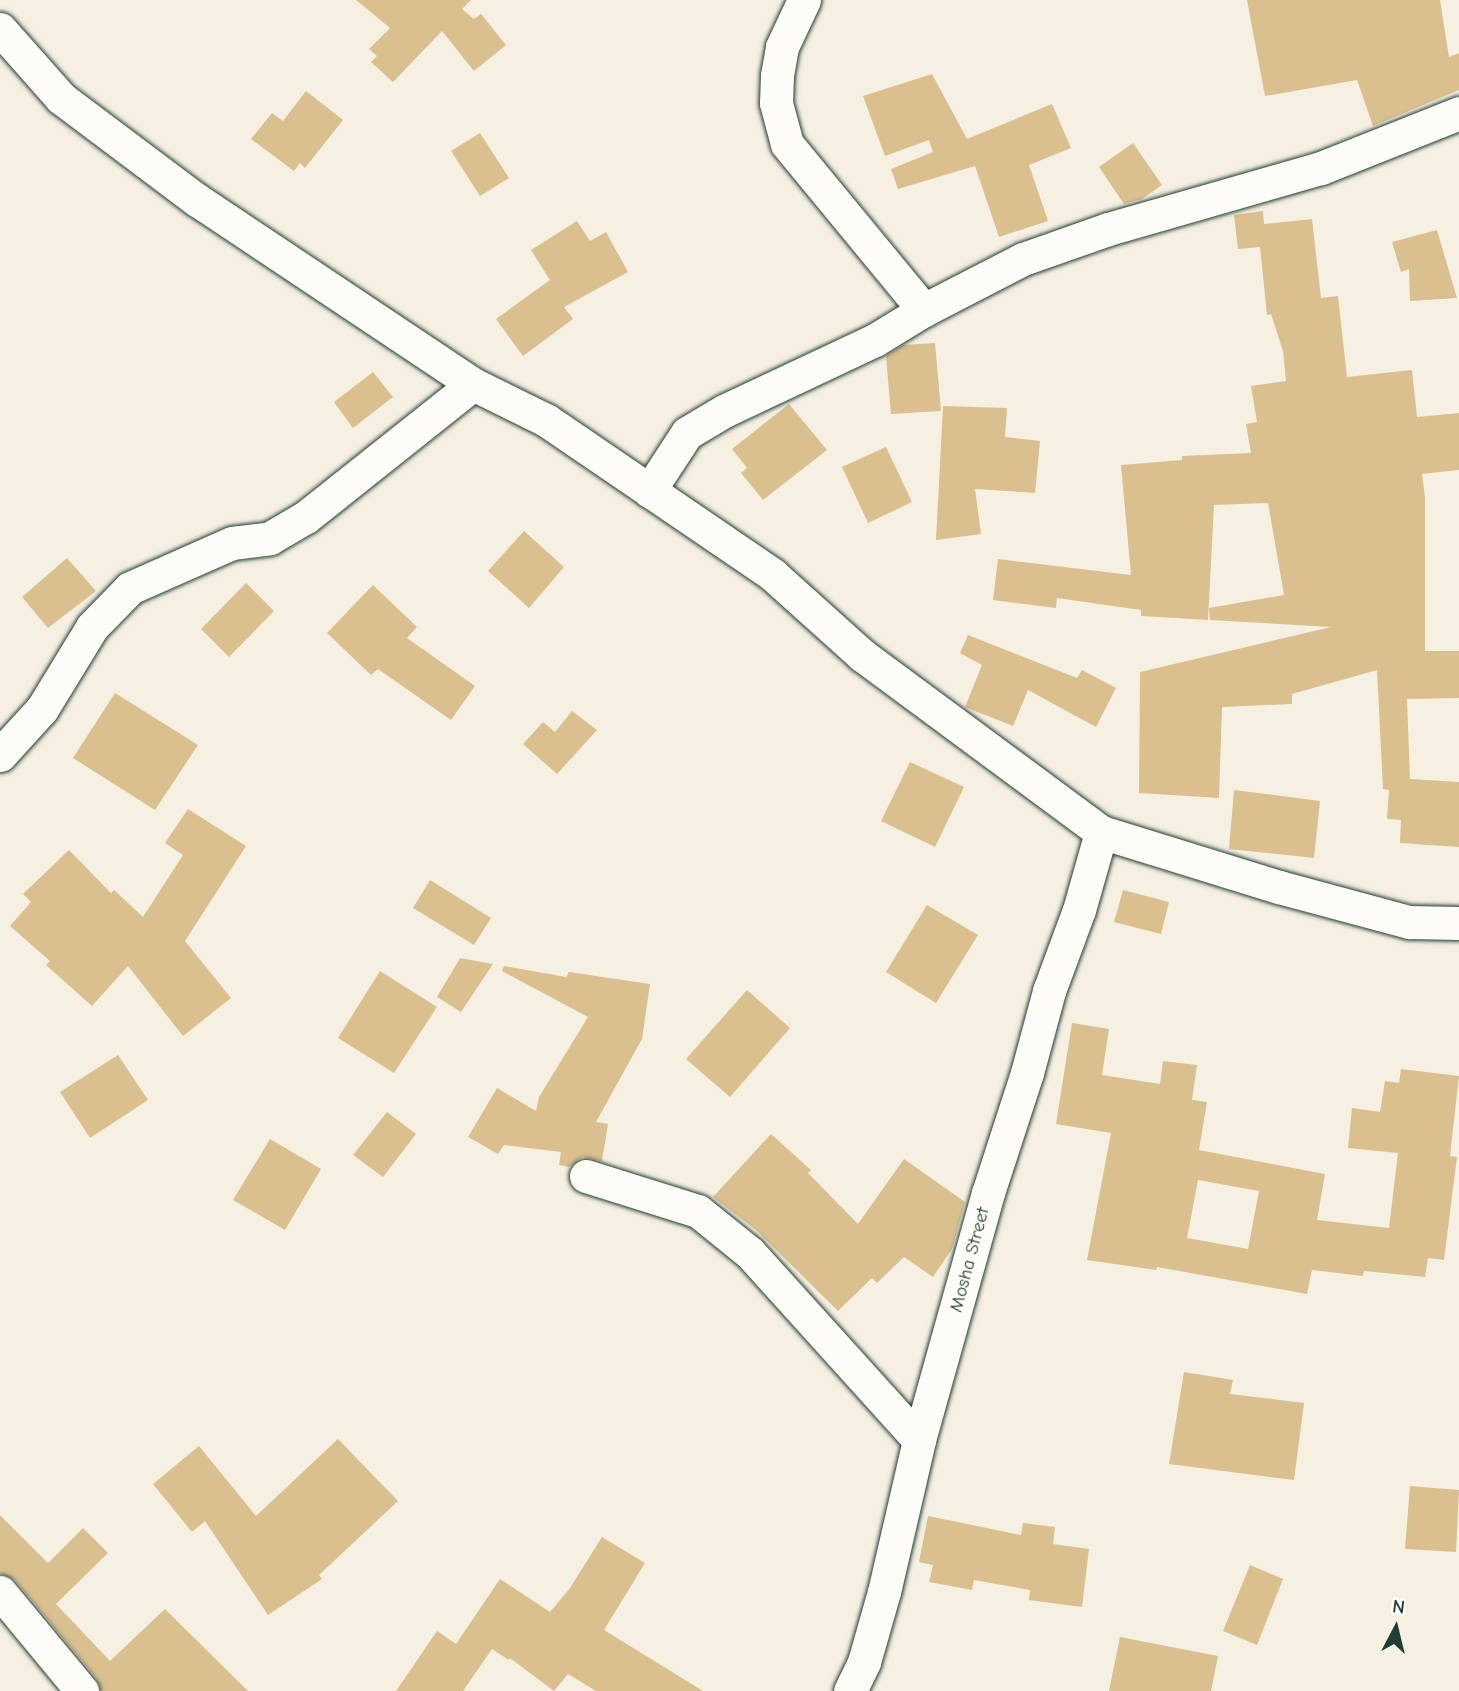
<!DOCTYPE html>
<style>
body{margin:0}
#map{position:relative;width:1459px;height:1691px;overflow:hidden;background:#f6f0e2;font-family:"Comic Neue",sans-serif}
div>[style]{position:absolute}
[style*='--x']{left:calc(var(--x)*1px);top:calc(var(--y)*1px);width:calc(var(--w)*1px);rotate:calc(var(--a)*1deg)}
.building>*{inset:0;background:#dabf8f}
.roads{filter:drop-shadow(0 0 2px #1f3d34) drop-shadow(0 0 2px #1f3d34)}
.street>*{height:33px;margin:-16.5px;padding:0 16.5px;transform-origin:16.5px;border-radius:16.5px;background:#fdfcf7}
span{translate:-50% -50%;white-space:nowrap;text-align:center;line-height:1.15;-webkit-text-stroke:7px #fdfcf7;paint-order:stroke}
.street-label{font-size:19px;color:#1f3d34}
.north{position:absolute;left:1361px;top:1593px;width:70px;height:70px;-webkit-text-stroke:5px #fdfcf7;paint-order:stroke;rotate:7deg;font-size:19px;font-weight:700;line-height:28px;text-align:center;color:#1f3d34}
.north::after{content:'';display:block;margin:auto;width:24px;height:32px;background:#1f3d34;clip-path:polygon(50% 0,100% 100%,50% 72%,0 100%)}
</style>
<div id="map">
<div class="building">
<div style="clip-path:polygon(356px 0,471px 0,462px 9px,474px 19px,481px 14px,506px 45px,474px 71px,442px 31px,393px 82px,371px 62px,377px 56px,369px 49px,390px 28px)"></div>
<div style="clip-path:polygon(1247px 0,1440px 0,1449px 57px,1459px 53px,1459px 90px,1373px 126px,1357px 80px,1265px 96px)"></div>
<div style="clip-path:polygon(932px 74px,967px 139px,1052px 104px,1071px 148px,1029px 165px,1048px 221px,999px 237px,975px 166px,898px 189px,891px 169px,933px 152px,929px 140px,885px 156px,863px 96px)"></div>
<div style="clip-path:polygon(306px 91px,343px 120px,305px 168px,300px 163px,294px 171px,251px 139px,272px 113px,283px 121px)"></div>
<div style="clip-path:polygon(480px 133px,509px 178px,480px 196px,451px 151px)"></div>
<div style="clip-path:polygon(1133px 143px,1162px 185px,1142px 199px,1124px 204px,1099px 167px)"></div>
<div style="clip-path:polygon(1263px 211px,1264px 224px,1312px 219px,1321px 298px,1338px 296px,1347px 377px,1412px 370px,1417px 417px,1459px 413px,1459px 470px,1422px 474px,1425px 498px,1425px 651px,1459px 651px,1459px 698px,1407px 699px,1410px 779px,1459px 782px,1459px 847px,1400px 843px,1401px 820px,1387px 819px,1389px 790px,1383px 789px,1377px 670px,1292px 694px,1292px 704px,1222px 707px,1219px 798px,1139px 793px,1140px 672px,1331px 627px,1210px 620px,1209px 608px,1284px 595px,1268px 503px,1214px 505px,1208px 620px,1141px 616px,1141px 610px,1057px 598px,1056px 608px,993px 600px,998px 559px,1131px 575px,1121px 465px,1182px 460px,1182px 456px,1251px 453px,1246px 424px,1257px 422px,1251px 386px,1286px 381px,1283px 351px,1271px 314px,1267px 315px,1260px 247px,1238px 249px,1234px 215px)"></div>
<div style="clip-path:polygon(577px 221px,590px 241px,606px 232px,628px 272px,564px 307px,573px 319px,523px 356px,496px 319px,550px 280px,531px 250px)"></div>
<div style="clip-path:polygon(1437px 230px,1457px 298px,1410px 301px,1409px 269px,1401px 272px,1392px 242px)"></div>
<div style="clip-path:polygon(935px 343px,941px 411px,891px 414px,886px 356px,903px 345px)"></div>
<div style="clip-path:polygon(373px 372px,393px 397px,353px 428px,334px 402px)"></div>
<div style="clip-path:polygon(789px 404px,827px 450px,763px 500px,741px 473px,747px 468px,732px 449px)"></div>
<div style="clip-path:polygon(943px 406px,1007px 408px,1005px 437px,1040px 441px,1035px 493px,975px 489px,981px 534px,936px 540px)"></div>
<div style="clip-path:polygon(886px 447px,912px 502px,868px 523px,842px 467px)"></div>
<div style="clip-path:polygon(524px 531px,564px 567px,529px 608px,488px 571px)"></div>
<div style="clip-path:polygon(67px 558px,96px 591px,48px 628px,22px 597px)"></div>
<div style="clip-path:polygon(246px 583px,274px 611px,229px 657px,201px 629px)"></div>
<div style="clip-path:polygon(373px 585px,417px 627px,407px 638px,475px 686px,451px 720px,378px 669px,371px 675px,327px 633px)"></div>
<div style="clip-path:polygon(968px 635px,1077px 678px,1082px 670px,1116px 688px,1096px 727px,1028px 690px,1013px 726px,965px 707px,982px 665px,960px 653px)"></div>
<div style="clip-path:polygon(115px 693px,198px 745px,155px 810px,73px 758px)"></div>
<div style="clip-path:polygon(572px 711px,597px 730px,557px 774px,523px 744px,543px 722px,555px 732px)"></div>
<div style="clip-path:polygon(910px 762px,964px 787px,935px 847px,881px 821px)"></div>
<div style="clip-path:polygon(1234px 790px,1320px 801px,1314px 858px,1229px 849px)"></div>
<div style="clip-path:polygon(188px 809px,246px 846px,185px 941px,231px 998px,183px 1036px,128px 966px,92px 1006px,46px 965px,50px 961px,10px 926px,31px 902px,23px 894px,69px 850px,111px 893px,114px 890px,143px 917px,183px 855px,165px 843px)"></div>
<div style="clip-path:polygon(430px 880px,491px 918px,474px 945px,413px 908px)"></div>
<div style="clip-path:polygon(1123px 890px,1169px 902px,1161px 934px,1114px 922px)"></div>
<div style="clip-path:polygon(927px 905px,978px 935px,936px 1003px,886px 972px)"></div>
<div style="clip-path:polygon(460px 958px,493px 964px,461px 1012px,437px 997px)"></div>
<div style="clip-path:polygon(504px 966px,566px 977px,569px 972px,650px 984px,642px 1039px,596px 1122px,608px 1124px,602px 1161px,582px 1157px,569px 1167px,559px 1165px,561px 1152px,504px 1145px,498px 1154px,468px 1137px,497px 1088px,536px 1111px,539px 1097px,588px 1017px,502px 971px)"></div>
<div style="clip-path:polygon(380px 971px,437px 1007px,394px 1073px,338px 1038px)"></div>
<div style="clip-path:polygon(747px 990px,790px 1028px,730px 1097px,686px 1059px)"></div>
<div style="clip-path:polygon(evenodd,1072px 1023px,1109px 1029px,1102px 1075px,1160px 1084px,1163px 1061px,1197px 1065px,1192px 1100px,1207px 1102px,1199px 1150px,1325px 1174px,1317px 1220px,1389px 1228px,1398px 1153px,1348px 1148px,1352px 1108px,1380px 1112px,1385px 1081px,1399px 1083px,1401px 1069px,1459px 1076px,1450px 1156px,1457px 1157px,1444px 1260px,1428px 1258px,1425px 1277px,1364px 1271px,1363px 1276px,1312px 1270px,1307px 1294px,1157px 1267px,1156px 1270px,1087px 1260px,1111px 1133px,1056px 1124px,1072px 1023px,1198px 1180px,1259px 1191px,1248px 1249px,1187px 1238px,1198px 1180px)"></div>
<div style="clip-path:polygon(118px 1055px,148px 1100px,90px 1138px,60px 1092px)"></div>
<div style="clip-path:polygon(387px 1112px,416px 1134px,383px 1177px,353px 1155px)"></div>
<div style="clip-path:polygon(771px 1134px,811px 1170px,808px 1173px,858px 1224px,904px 1159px,965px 1202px,952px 1249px,933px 1277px,904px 1257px,877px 1283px,872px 1278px,838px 1311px,756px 1230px,713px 1197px)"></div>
<div style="clip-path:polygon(270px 1139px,321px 1169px,285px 1230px,233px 1200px)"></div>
<div style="clip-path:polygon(1184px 1372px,1233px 1380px,1230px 1394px,1304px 1403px,1294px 1480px,1169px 1464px)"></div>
<div style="clip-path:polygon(338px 1439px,398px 1501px,319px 1575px,322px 1579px,268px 1615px,205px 1521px,192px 1532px,153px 1484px,199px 1446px,256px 1516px)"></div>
<div style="clip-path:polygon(1410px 1486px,1459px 1490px,1456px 1552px,1405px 1549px)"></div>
<div style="clip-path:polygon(0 1515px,48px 1563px,83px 1528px,108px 1553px,56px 1604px,110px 1661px,165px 1609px,248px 1691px,101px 1691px,97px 1679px,15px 1580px,0 1573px)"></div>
<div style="clip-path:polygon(928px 1516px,1021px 1535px,1023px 1523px,1055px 1527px,1053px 1544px,1089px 1549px,1082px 1607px,1029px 1600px,1030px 1590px,974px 1580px,972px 1590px,929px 1582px,933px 1565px,919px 1562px)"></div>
<div style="clip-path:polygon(602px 1537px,645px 1563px,604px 1630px,703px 1691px,596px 1691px,568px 1674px,554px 1691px,510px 1658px,509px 1660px,492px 1649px,463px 1691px,396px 1691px,437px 1631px,456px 1644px,500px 1579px,550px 1612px,570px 1588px)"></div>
<div style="clip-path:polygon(1250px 1565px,1283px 1579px,1257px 1645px,1223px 1631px)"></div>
<div style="clip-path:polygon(1120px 1637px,1218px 1656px,1211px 1691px,1109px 1691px)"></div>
</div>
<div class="roads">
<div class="street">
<div style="--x:804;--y:0;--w:52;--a:115.1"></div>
<div style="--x:782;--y:47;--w:28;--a:100"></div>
<div style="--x:777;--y:75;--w:28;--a:92"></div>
<div style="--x:776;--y:103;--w:42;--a:75"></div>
<div style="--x:787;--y:144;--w:215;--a:50.5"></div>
<div style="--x:0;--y:29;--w:92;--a:48.5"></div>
<div style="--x:61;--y:98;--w:170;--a:36.9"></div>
<div style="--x:197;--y:200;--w:332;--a:33.7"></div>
<div style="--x:473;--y:384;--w:81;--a:26.3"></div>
<div style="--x:546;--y:420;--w:275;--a:34.3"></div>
<div style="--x:773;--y:575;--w:120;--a:42"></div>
<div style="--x:862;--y:655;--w:297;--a:36.5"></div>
<div style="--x:1101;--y:832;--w:186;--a:17.2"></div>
<div style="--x:1279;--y:887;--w:135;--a:15.1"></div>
<div style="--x:1409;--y:922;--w:50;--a:1.1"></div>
<div style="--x:649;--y:491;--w:69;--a:-56.8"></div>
<div style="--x:687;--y:433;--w:43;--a:-30.7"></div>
<div style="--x:724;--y:411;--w:167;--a:-25.2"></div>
<div style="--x:875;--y:340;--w:57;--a:-31.5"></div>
<div style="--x:924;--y:310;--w:111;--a:-27.3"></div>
<div style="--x:1023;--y:259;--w:90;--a:-19.4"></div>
<div style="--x:1108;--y:229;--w:222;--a:-16"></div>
<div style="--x:1321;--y:168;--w:149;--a:-21.7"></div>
<div style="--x:0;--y:755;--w:62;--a:-47.6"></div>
<div style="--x:42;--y:709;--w:96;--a:-58.6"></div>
<div style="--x:92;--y:627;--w:54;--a:-45.7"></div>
<div style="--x:130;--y:588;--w:111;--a:-23.8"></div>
<div style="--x:232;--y:543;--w:38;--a:-7"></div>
<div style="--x:270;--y:538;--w:42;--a:-30.3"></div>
<div style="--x:306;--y:517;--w:213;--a:-38.5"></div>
<div style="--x:586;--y:1176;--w:117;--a:17.4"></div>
<div style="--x:698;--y:1211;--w:67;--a:38.9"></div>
<div style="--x:750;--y:1253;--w:252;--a:47.9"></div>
<div style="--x:0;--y:1592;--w:129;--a:50.4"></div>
<div style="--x:850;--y:1691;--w:32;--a:-64"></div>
<div style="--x:864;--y:1662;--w:73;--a:-74.1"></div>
<div style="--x:884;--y:1592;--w:156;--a:-77"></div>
<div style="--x:919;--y:1440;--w:256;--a:-74.4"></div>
<div style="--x:988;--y:1193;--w:126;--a:-72"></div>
<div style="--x:1027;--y:1073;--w:85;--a:-75"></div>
<div style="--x:1049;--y:991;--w:86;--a:-69.7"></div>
<div style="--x:1079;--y:910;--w:81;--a:-74.2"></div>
</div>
</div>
<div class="street-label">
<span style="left:970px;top:1260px;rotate:-75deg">Mosha Street</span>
</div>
<div class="north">N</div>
</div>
